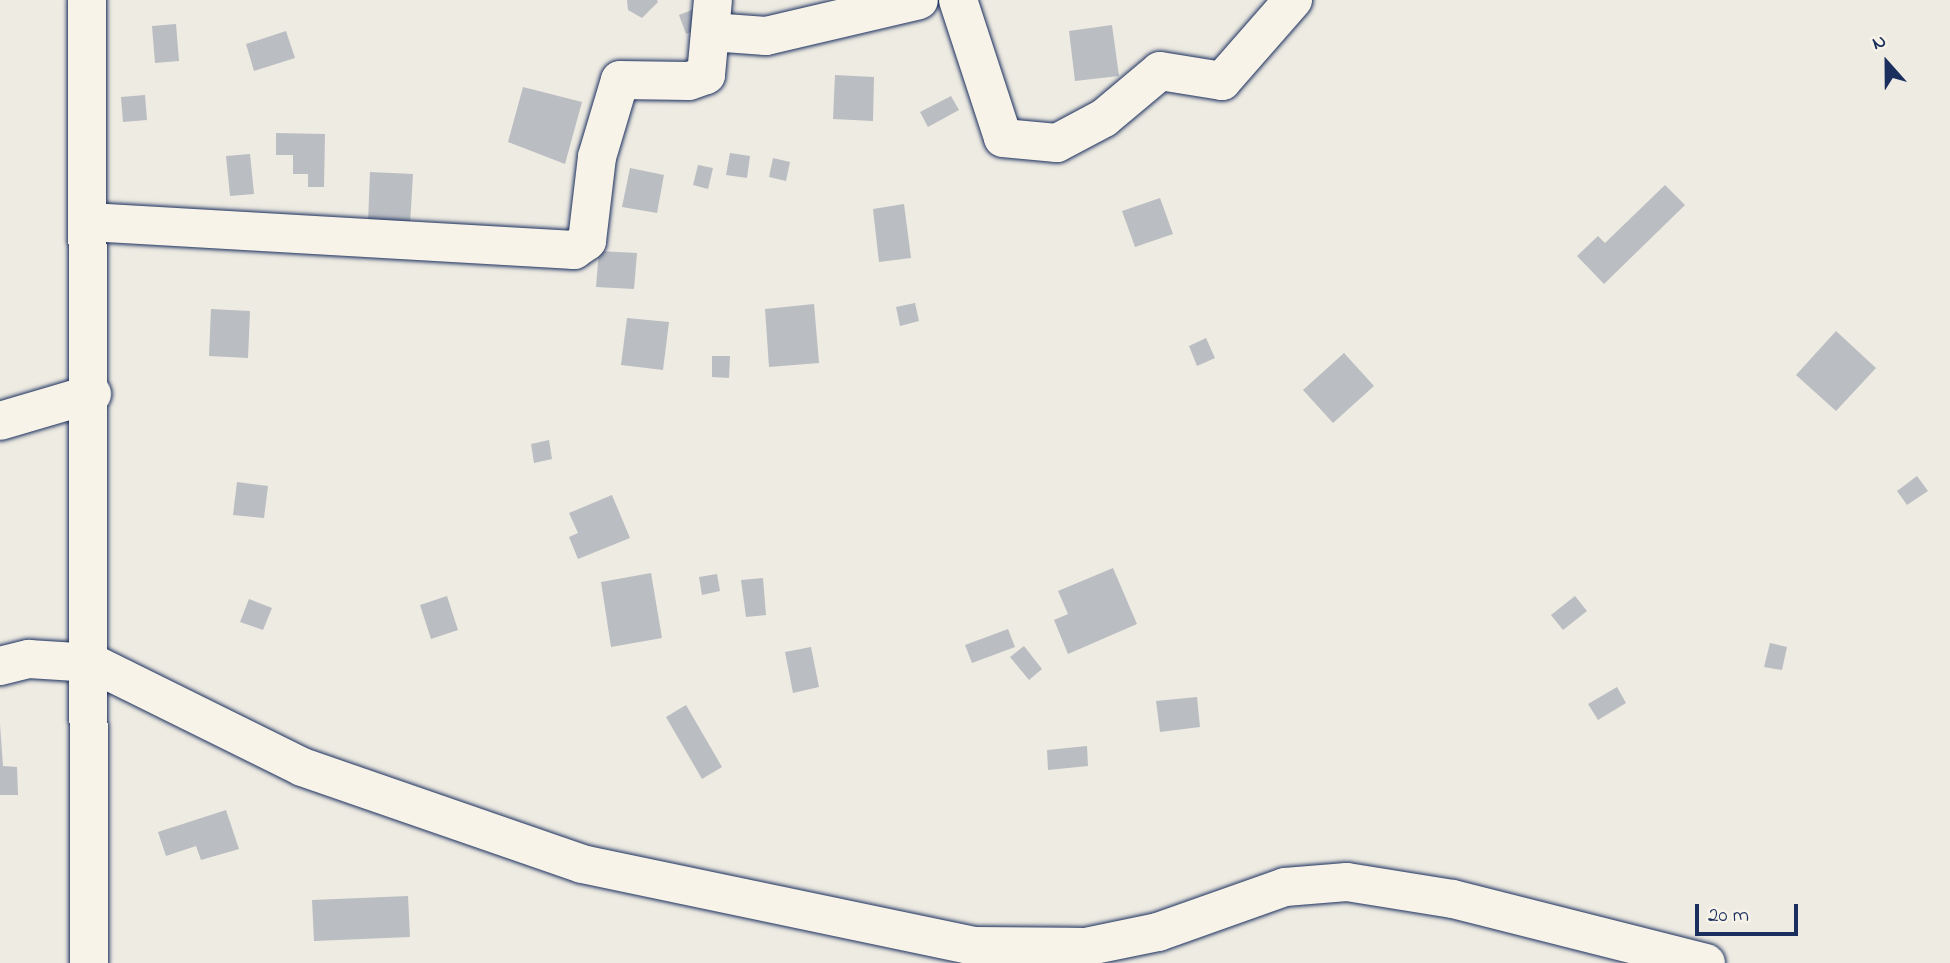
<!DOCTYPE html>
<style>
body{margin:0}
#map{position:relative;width:1950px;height:963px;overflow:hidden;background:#eeebe2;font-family:"Indie Flower",sans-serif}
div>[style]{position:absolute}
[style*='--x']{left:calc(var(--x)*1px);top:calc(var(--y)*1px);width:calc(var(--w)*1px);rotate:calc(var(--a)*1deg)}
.building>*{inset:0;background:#babdc2}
.roads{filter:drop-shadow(0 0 2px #1b2f5e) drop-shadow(0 0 2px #1b2f5e)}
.minor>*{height:38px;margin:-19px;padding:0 19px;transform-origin:19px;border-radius:19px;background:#f7f3e8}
span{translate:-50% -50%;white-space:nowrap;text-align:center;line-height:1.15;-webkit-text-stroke:6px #f7f3e8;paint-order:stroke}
.north{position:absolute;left:1852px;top:28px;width:70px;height:70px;-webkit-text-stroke:5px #f7f3e8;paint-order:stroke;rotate:339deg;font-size:19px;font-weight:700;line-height:28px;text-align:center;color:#1b2f5e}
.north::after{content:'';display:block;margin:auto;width:24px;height:32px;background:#1b2f5e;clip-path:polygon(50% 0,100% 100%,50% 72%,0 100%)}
.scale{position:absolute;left:1695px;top:904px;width:103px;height:32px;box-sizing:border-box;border:4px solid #1b2f5e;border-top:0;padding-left:9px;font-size:21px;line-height:24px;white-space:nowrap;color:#1b2f5e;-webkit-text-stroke:5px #f7f3e8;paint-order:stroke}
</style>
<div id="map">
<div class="building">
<div style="clip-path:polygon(627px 0,657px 0,658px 2px,642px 18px,628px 10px)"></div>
<div style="clip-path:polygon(697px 8px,704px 27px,686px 34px,679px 15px)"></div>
<div style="clip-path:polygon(176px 24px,179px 61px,155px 63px,152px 26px)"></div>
<div style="clip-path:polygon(1112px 25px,1119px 76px,1075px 81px,1069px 31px)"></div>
<div style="clip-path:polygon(286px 31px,295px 58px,254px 71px,246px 44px)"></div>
<div style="clip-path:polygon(835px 75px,874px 77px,873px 121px,833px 119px)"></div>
<div style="clip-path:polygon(523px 87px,582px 102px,565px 164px,508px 142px)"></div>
<div style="clip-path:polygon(145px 95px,147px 120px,123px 122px,121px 97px)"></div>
<div style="clip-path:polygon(951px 96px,959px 110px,928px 127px,920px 112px)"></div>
<div style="clip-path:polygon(276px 133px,325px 134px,324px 187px,308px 187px,308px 174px,293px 174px,293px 155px,276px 155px)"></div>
<div style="clip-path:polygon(730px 153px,750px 156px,747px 178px,726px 175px)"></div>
<div style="clip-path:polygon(250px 154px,254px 194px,230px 196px,226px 156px)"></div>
<div style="clip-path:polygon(773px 158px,790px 162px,786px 181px,769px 177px)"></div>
<div style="clip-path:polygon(698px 165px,713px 168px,708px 189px,693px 185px)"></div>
<div style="clip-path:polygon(630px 168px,664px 175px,657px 213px,622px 207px)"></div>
<div style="clip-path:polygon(370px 172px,413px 174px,410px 225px,368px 223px)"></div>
<div style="clip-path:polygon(1665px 185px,1685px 205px,1604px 284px,1577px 256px,1598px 236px,1605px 243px)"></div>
<div style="clip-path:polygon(1160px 198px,1173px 234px,1135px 247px,1122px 211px)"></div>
<div style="clip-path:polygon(904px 204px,911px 258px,879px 262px,873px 209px)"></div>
<div style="clip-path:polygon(599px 251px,637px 253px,634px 289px,596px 287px)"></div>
<div style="clip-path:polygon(915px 303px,919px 321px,900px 326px,896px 307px)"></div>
<div style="clip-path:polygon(814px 304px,819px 363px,769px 367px,765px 309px)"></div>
<div style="clip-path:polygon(211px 309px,250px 311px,248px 358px,209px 356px)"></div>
<div style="clip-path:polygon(627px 318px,669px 322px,663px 370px,621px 365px)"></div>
<div style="clip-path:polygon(1836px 331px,1876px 368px,1836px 411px,1796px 375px)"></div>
<div style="clip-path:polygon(1206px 338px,1215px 358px,1197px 366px,1189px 346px)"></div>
<div style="clip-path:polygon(1344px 353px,1374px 386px,1333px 423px,1303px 390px)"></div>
<div style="clip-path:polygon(712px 356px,730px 356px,729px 378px,712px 377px)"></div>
<div style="clip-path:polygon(549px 440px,552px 459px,534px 463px,531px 444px)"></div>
<div style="clip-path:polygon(1917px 476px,1928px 491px,1907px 505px,1897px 491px)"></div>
<div style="clip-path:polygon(237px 482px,268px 486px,264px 518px,233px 515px)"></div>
<div style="clip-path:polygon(612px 495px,630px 538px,578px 559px,569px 537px,578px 533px,569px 513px)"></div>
<div style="clip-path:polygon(1113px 568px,1137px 624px,1068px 654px,1054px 620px,1068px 614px,1058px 591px)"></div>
<div style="clip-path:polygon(651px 573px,662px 638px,611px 647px,601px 582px)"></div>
<div style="clip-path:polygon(717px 574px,720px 591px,702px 595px,699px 577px)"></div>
<div style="clip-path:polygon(763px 578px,766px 615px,746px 617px,741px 580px)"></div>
<div style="clip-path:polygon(447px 596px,458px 630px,431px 639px,420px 605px)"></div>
<div style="clip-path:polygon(1575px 596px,1587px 611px,1563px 630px,1551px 615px)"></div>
<div style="clip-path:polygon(249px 599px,272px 608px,263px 630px,240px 622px)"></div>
<div style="clip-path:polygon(1008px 629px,1015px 647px,972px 663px,965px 645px)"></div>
<div style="clip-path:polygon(1770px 643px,1787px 647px,1782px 670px,1764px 667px)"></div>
<div style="clip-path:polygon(1024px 646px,1042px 669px,1029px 680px,1010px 657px)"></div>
<div style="clip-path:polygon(811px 647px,819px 687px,793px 693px,785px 652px)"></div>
<div style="clip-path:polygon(1617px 687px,1626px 703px,1598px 720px,1588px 704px)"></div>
<div style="clip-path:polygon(1197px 697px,1200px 727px,1160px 732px,1156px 701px)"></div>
<div style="clip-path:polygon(686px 705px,722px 767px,702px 779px,666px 717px)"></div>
<div style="clip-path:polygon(0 724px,3px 766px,17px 767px,18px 795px,0 795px)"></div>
<div style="clip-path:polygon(1087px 746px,1088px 766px,1048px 770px,1047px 750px)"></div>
<div style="clip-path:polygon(226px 810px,239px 849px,201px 860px,196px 846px,166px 856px,158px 832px)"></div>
<div style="clip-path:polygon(408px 896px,410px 937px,314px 941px,312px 900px)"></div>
</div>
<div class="roads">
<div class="minor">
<div style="--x:87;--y:0;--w:963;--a:89.88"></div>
<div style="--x:958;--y:0;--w:145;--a:71.9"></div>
<div style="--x:1003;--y:138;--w:54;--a:5.3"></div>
<div style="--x:1057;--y:143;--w:53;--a:-28"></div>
<div style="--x:1104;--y:118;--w:73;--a:-40"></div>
<div style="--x:1160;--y:71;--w:63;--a:9.2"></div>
<div style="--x:1222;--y:81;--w:108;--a:-48.8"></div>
<div style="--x:711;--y:32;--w:55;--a:4.2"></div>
<div style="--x:766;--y:36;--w:157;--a:-13.2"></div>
<div style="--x:89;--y:222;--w:486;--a:3.3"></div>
<div style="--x:574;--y:250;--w:16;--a:-35"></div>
<div style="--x:587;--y:241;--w:85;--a:-83.2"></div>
<div style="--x:597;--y:157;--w:80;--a:-73.4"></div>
<div style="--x:620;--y:80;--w:69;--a:0.8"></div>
<div style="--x:689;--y:81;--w:18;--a:-19"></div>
<div style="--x:706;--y:75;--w:75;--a:-84.7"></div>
<div style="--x:0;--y:421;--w:96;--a:-16.4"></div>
<div style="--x:0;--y:666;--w:30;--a:-14"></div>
<div style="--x:29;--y:659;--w:63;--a:3.6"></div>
<div style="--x:92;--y:663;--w:234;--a:26.3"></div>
<div style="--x:302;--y:767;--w:296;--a:19.1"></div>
<div style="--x:582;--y:864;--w:400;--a:11.8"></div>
<div style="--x:974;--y:946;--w:111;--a:0.5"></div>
<div style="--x:1085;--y:947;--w:75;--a:-11.6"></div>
<div style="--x:1158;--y:932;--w:135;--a:-19.5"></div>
<div style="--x:1285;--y:887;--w:62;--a:-4.6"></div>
<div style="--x:1347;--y:882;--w:107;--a:9.1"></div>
<div style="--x:1453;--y:899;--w:261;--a:14.2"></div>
</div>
</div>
<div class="north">N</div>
<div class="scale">20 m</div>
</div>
